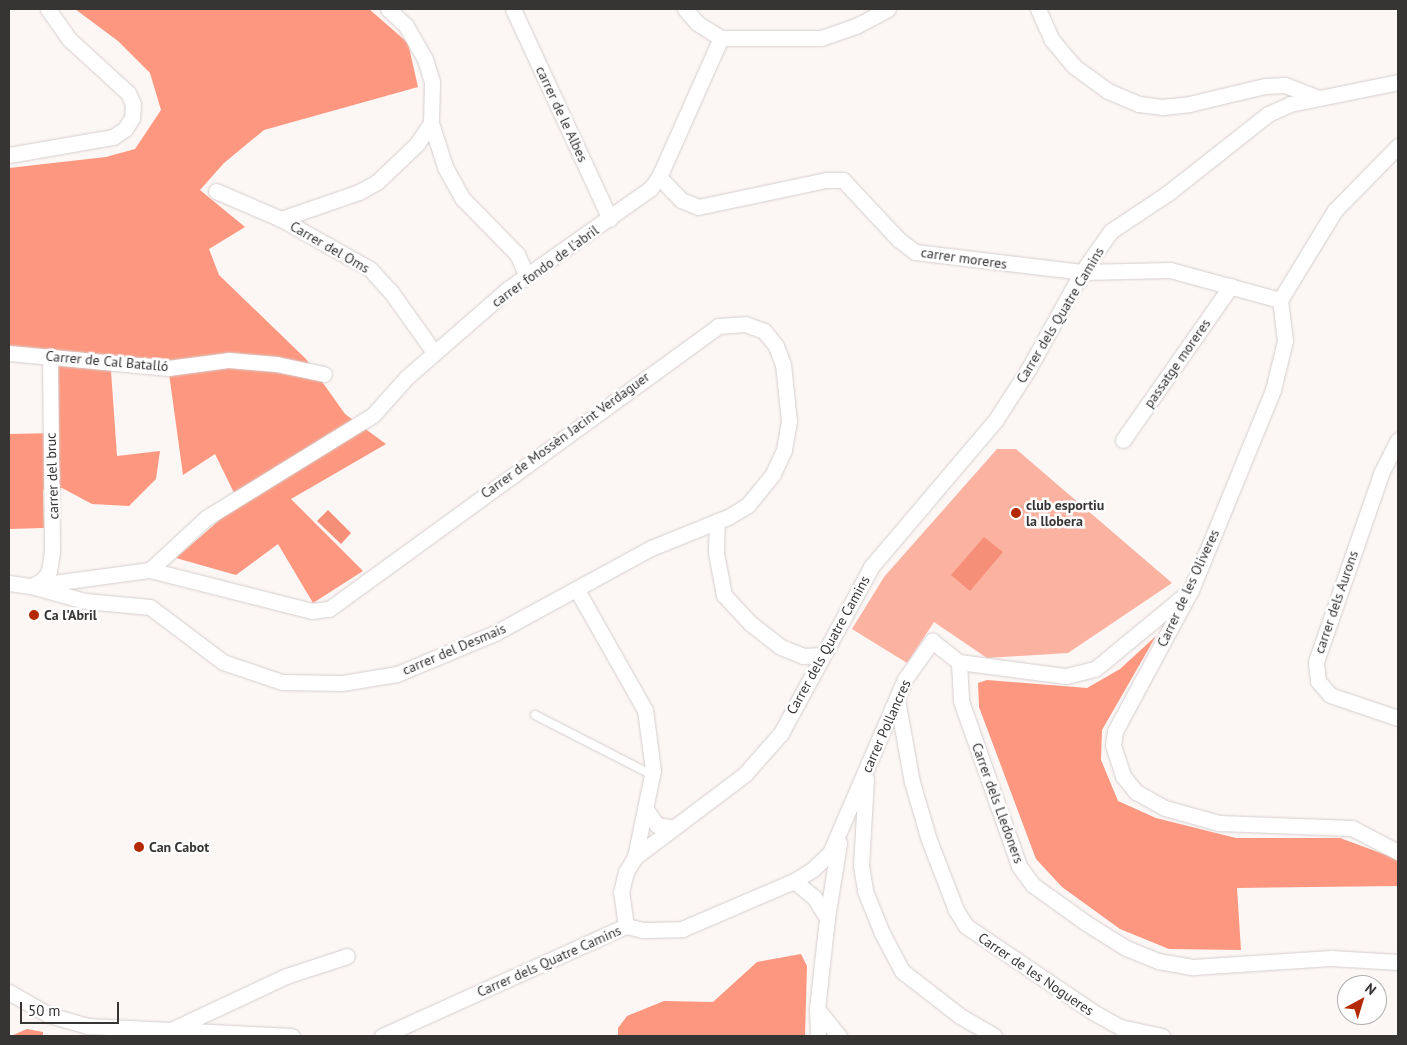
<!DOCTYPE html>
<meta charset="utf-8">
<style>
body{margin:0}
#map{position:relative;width:1407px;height:1045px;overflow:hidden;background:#fcf6f5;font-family:"PT Sans",sans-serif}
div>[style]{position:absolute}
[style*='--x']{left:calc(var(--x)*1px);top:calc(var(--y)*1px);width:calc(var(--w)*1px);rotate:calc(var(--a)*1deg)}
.green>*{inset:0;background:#fcb2a1}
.forest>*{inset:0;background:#fe977f}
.water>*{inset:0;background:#f58f77}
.roads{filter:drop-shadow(0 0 1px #d4cecd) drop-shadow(0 0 1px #d4cecd)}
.service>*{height:8px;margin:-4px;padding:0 4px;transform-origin:4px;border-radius:4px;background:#fff}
.minor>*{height:15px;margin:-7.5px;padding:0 7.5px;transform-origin:7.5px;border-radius:7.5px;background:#fff}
.dots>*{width:14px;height:14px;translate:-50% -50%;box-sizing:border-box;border:2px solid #fff;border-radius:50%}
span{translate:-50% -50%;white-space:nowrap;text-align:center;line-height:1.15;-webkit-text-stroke:5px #fff;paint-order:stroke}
.street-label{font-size:14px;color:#373434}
.poi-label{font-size:14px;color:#373434;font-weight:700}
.left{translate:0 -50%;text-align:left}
.frame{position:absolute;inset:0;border:10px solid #373434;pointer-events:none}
.north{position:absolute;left:1337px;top:975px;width:50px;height:50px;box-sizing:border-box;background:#fff;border:1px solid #afaeae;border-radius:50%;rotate:39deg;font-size:14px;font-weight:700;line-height:20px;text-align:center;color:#373434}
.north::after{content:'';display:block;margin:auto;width:18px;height:22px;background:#b42902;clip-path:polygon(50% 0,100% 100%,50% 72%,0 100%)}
.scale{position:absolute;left:20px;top:1002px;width:99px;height:22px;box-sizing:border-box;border:2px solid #373434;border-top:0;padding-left:6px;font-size:15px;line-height:18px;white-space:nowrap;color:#373434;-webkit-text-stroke:4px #fff;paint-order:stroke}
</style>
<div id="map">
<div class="green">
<div style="clip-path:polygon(997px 449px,1016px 449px,1172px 583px,1068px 653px,987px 658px,934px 622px,907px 663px,852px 629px,884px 577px)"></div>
</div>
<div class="forest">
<div style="clip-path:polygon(75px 9px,369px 9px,408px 43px,418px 87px,264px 130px,224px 163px,200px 190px,245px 227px,209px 249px,219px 275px,306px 359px,345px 414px,386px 444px,291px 499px,363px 571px,313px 603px,278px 544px,236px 575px,176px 558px,239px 503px,215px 454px,183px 475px,167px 359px,110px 357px,117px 456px,160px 451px,156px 479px,129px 506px,92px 504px,62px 488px,43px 490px,44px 528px,9px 529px,9px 434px,58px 433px,53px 350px,9px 349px,9px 168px,106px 157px,135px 149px,161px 110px,150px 73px,118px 41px)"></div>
<div style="clip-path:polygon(1156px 636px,1102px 730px,1101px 760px,1118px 801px,1156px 818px,1236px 838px,1340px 838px,1397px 859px,1398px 886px,1237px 888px,1241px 950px,1169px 949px,1120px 929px,1062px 887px,1036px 859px,979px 707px,978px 683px,987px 680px,1087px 688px,1120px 669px)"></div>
<div style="clip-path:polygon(801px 954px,807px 966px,805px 1036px,618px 1036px,618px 1028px,627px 1016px,664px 1001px,713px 1002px,757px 962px)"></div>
<div style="clip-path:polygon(27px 1029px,43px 1032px,43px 1036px,11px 1036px)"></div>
</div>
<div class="water">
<div style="clip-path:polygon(328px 510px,351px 533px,341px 544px,317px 521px)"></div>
<div style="clip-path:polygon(984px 537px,1003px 552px,970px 591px,951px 575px)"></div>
</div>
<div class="roads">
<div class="service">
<div style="--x:535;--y:715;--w:131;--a:27.1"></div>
</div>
<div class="minor">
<div style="--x:388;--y:9;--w:25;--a:43"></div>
<div style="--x:406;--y:26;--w:38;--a:60"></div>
<div style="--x:425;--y:59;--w:24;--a:73"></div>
<div style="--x:432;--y:82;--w:41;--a:91.4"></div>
<div style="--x:431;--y:123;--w:46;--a:72.3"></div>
<div style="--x:445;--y:167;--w:37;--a:61"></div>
<div style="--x:463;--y:199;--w:77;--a:45.5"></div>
<div style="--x:517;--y:254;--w:24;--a:66"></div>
<div style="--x:513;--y:9;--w:231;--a:65.2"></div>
<div style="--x:685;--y:9;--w:18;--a:49"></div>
<div style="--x:697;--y:23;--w:28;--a:32"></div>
<div style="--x:1038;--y:9;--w:34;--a:66"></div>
<div style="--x:1052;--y:40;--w:35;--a:50"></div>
<div style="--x:1075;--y:67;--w:41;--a:36"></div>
<div style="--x:1108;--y:91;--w:33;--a:23"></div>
<div style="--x:1138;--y:104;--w:24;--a:7"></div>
<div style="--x:1162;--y:107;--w:27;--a:-6"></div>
<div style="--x:1189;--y:104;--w:78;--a:-13.3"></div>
<div style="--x:1265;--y:86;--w:20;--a:-3"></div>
<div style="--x:1285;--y:85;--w:36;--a:21"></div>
<div style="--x:431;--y:123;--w:25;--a:124"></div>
<div style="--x:417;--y:144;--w:55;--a:136.5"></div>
<div style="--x:377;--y:182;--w:21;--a:151"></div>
<div style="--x:359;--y:192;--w:83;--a:160.9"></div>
<div style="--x:281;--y:219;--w:102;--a:29.3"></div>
<div style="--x:370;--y:269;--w:31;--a:48"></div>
<div style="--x:391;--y:292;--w:74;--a:54.4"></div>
<div style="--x:1398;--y:146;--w:90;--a:134.5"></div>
<div style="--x:1335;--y:210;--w:105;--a:121.4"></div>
<div style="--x:1280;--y:300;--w:41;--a:83"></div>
<div style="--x:1285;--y:341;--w:50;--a:103.8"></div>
<div style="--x:1273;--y:390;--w:216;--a:112.3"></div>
<div style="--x:1191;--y:590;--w:160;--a:118.3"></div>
<div style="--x:1115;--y:731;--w:14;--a:98"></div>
<div style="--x:1113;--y:745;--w:33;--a:72"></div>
<div style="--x:1123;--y:776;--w:21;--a:51"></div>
<div style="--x:1136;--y:792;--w:33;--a:29"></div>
<div style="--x:1165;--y:808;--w:56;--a:15.5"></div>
<div style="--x:1219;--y:823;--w:133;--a:2.2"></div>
<div style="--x:1352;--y:828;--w:52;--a:27.6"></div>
<div style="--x:9;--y:155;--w:106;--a:-9.8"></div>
<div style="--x:113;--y:137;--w:14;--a:-34"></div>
<div style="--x:125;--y:129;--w:13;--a:-58"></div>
<div style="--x:132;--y:118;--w:14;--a:-86"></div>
<div style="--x:133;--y:104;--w:12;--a:-114"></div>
<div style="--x:128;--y:93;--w:80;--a:-137.5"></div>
<div style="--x:69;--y:39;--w:37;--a:-125"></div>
<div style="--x:659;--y:177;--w:32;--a:46"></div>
<div style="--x:681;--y:200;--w:18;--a:22"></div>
<div style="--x:698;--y:207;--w:131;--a:-11.9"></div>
<div style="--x:826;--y:180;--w:17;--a:0"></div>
<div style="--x:843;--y:180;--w:81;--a:47"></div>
<div style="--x:898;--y:239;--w:21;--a:37"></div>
<div style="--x:915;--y:252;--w:168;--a:6.8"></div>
<div style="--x:1082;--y:272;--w:88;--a:-1.3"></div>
<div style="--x:1170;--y:270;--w:114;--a:15.3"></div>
<div style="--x:216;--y:191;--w:71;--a:23.3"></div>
<div style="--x:9;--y:353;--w:160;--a:5.4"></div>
<div style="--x:168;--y:368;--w:62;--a:-7.5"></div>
<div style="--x:229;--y:360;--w:47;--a:4.9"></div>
<div style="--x:276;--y:364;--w:49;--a:11.8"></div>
<div style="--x:1123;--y:440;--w:188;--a:-55"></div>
<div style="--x:1398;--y:440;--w:38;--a:117"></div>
<div style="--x:1381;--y:474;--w:199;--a:109.1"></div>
<div style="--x:1316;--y:662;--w:19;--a:84"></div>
<div style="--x:1318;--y:681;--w:18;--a:49"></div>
<div style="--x:1330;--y:695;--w:72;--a:18.7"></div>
<div style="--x:717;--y:521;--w:32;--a:92"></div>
<div style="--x:716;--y:553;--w:43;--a:79.2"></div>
<div style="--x:724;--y:595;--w:38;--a:47"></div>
<div style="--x:750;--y:623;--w:39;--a:38"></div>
<div style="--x:781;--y:647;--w:24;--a:22"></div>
<div style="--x:803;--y:656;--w:18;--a:-3"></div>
<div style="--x:150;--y:570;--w:76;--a:-42.9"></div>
<div style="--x:206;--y:518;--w:196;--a:-31.7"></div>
<div style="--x:373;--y:415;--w:51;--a:-48.2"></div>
<div style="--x:407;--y:377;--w:134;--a:-41.1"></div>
<div style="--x:508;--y:289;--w:174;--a:-35.2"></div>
<div style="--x:650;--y:189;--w:15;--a:-53"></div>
<div style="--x:659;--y:177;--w:152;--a:-66"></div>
<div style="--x:721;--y:38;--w:100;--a:0"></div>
<div style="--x:821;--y:38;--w:37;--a:-19"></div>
<div style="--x:856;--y:26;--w:36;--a:-28"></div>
<div style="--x:9;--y:583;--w:22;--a:8"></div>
<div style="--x:31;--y:586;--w:120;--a:-7.7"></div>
<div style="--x:150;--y:570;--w:167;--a:14.2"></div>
<div style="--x:312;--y:611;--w:17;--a:-7"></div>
<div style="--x:329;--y:609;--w:481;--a:-36"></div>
<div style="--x:718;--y:326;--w:27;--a:-4"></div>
<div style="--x:745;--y:324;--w:20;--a:20"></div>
<div style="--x:764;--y:331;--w:19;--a:51"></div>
<div style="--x:776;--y:346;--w:19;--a:69"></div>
<div style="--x:783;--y:364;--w:57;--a:84"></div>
<div style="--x:789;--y:421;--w:29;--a:100"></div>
<div style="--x:784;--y:450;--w:26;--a:115"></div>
<div style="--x:773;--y:474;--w:40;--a:129"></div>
<div style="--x:748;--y:505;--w:23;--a:149"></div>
<div style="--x:728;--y:517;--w:83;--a:158.1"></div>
<div style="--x:651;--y:548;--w:178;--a:151.4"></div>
<div style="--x:495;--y:633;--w:106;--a:157.3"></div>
<div style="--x:397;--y:674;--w:56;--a:170.7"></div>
<div style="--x:342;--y:683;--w:60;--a:-179"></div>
<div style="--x:282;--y:682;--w:62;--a:-161.3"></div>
<div style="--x:223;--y:662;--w:91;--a:-143"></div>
<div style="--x:150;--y:607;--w:65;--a:-174.7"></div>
<div style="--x:85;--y:601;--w:56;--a:-164.5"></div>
<div style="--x:32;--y:586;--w:13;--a:-29"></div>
<div style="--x:43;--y:580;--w:11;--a:-56"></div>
<div style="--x:49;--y:571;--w:20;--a:-81"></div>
<div style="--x:52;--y:551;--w:195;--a:-90.6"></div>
<div style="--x:577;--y:590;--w:138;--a:60.5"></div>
<div style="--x:645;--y:710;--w:61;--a:82.4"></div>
<div style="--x:653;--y:770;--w:89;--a:101.7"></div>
<div style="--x:959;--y:662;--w:39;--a:87"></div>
<div style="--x:961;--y:701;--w:175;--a:70.6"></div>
<div style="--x:1019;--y:866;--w:24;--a:54"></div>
<div style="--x:1033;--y:885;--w:65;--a:35.6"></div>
<div style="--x:1086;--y:923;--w:47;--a:32"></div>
<div style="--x:1126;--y:948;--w:35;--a:22"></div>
<div style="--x:1158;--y:961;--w:36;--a:10"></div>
<div style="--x:1193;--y:967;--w:138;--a:-3.7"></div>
<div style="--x:1331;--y:958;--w:67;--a:3.4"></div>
<div style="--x:897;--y:699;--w:84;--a:79.8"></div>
<div style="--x:912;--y:782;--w:60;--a:73.7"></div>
<div style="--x:929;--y:840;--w:75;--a:68.9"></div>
<div style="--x:956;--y:910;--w:19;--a:58"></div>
<div style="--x:966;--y:926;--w:153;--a:34.1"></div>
<div style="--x:1093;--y:1012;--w:31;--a:29"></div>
<div style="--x:1120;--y:1027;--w:43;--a:12.1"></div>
<div style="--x:866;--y:779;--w:86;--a:93.3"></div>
<div style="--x:861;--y:865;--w:26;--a:81"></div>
<div style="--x:865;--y:891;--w:45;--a:68"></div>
<div style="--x:882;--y:933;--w:43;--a:62.2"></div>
<div style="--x:902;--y:971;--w:73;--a:37.8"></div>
<div style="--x:960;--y:1016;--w:39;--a:30"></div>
<div style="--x:645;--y:808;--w:21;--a:55"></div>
<div style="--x:657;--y:825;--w:17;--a:10"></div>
<div style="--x:794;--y:881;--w:26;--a:39"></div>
<div style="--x:814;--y:897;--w:25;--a:58"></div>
<div style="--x:626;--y:926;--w:17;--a:13"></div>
<div style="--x:643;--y:930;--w:39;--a:-1"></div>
<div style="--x:682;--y:929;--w:122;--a:-23.2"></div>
<div style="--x:794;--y:881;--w:22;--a:-32"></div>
<div style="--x:813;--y:869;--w:23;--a:-43"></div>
<div style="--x:830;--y:853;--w:189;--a:-66.7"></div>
<div style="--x:905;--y:679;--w:47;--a:-54.6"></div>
<div style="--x:932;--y:641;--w:34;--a:38"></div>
<div style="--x:959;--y:662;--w:108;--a:7.5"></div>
<div style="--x:1066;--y:676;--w:30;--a:-14"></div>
<div style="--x:1095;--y:669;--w:118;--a:-39.5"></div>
<div style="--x:9;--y:992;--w:46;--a:29.9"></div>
<div style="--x:49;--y:1015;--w:41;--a:15.8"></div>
<div style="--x:88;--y:1026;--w:204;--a:2.8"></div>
<div style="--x:817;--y:1009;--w:35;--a:51"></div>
<div style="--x:173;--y:1029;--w:125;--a:-25.1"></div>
<div style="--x:286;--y:976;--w:64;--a:-18.2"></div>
<div style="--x:382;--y:1036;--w:268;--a:-24.3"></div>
<div style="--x:626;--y:926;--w:34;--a:-98"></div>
<div style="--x:621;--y:892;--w:21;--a:-76"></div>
<div style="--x:626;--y:872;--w:17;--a:-59"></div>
<div style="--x:635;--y:857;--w:138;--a:-37"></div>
<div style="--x:745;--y:774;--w:55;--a:-48.7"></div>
<div style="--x:781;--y:733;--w:189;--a:-61.5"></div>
<div style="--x:871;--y:567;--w:192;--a:-49.7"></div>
<div style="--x:995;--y:421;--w:63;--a:-57.3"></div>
<div style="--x:1029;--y:368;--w:110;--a:-61.1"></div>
<div style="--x:1082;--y:272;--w:50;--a:-54.7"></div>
<div style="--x:1111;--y:231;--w:69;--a:-33.7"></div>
<div style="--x:1168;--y:193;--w:127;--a:-38.3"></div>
<div style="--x:1268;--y:114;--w:24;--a:-24"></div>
<div style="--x:1290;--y:104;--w:110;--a:-11.5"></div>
<div style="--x:818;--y:1036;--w:27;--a:-92"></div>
<div style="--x:817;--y:1009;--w:92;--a:-83.7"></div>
<div style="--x:827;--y:918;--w:76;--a:-80.9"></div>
</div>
</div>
<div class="dots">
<div style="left:1016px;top:513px;background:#b42902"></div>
<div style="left:34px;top:615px;background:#b42902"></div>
<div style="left:139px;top:847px;background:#b42902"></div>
</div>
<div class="street-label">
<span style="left:562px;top:114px;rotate:65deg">carrer de le Albes</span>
<span style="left:330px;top:247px;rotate:30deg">Carrer del Oms</span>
<span style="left:964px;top:258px;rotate:8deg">carrer moreres</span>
<span style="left:545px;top:266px;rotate:-36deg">carrer fondo de l'abril</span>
<span style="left:1060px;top:315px;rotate:-59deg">Carrer dels Quatre Camins</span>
<span style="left:107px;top:361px;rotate:5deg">Carrer de Cal Batalló</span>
<span style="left:1177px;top:363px;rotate:-55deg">passatge moreres</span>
<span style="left:565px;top:435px;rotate:-36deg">Carrer de Mossèn Jacint Verdaguer</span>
<span style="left:52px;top:476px;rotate:-92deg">carrer del bruc</span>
<span style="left:1188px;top:588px;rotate:-65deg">Carrer de les Oliveres</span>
<span style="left:1336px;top:602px;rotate:-71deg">carrer dels Aurons</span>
<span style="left:828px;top:645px;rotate:-61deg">Carrer dels Quatre Camins</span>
<span style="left:454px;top:649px;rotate:-23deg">carrer del Desmais</span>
<span style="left:886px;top:726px;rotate:-66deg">carrer Pollancres</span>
<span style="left:998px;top:803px;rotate:70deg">Carrer dels Lledoners</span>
<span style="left:549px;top:961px;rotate:-24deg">Carrer dels Quatre Camins</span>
<span style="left:1036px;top:974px;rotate:34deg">Carrer de les Nogueres</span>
</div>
<div class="poi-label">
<span class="left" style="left:1026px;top:513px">club esportiu<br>la llobera</span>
<span class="left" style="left:44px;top:615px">Ca l'Abril</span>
<span class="left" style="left:149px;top:847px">Can Cabot</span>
</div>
<div class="frame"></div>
<div class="north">N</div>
<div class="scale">50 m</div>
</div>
